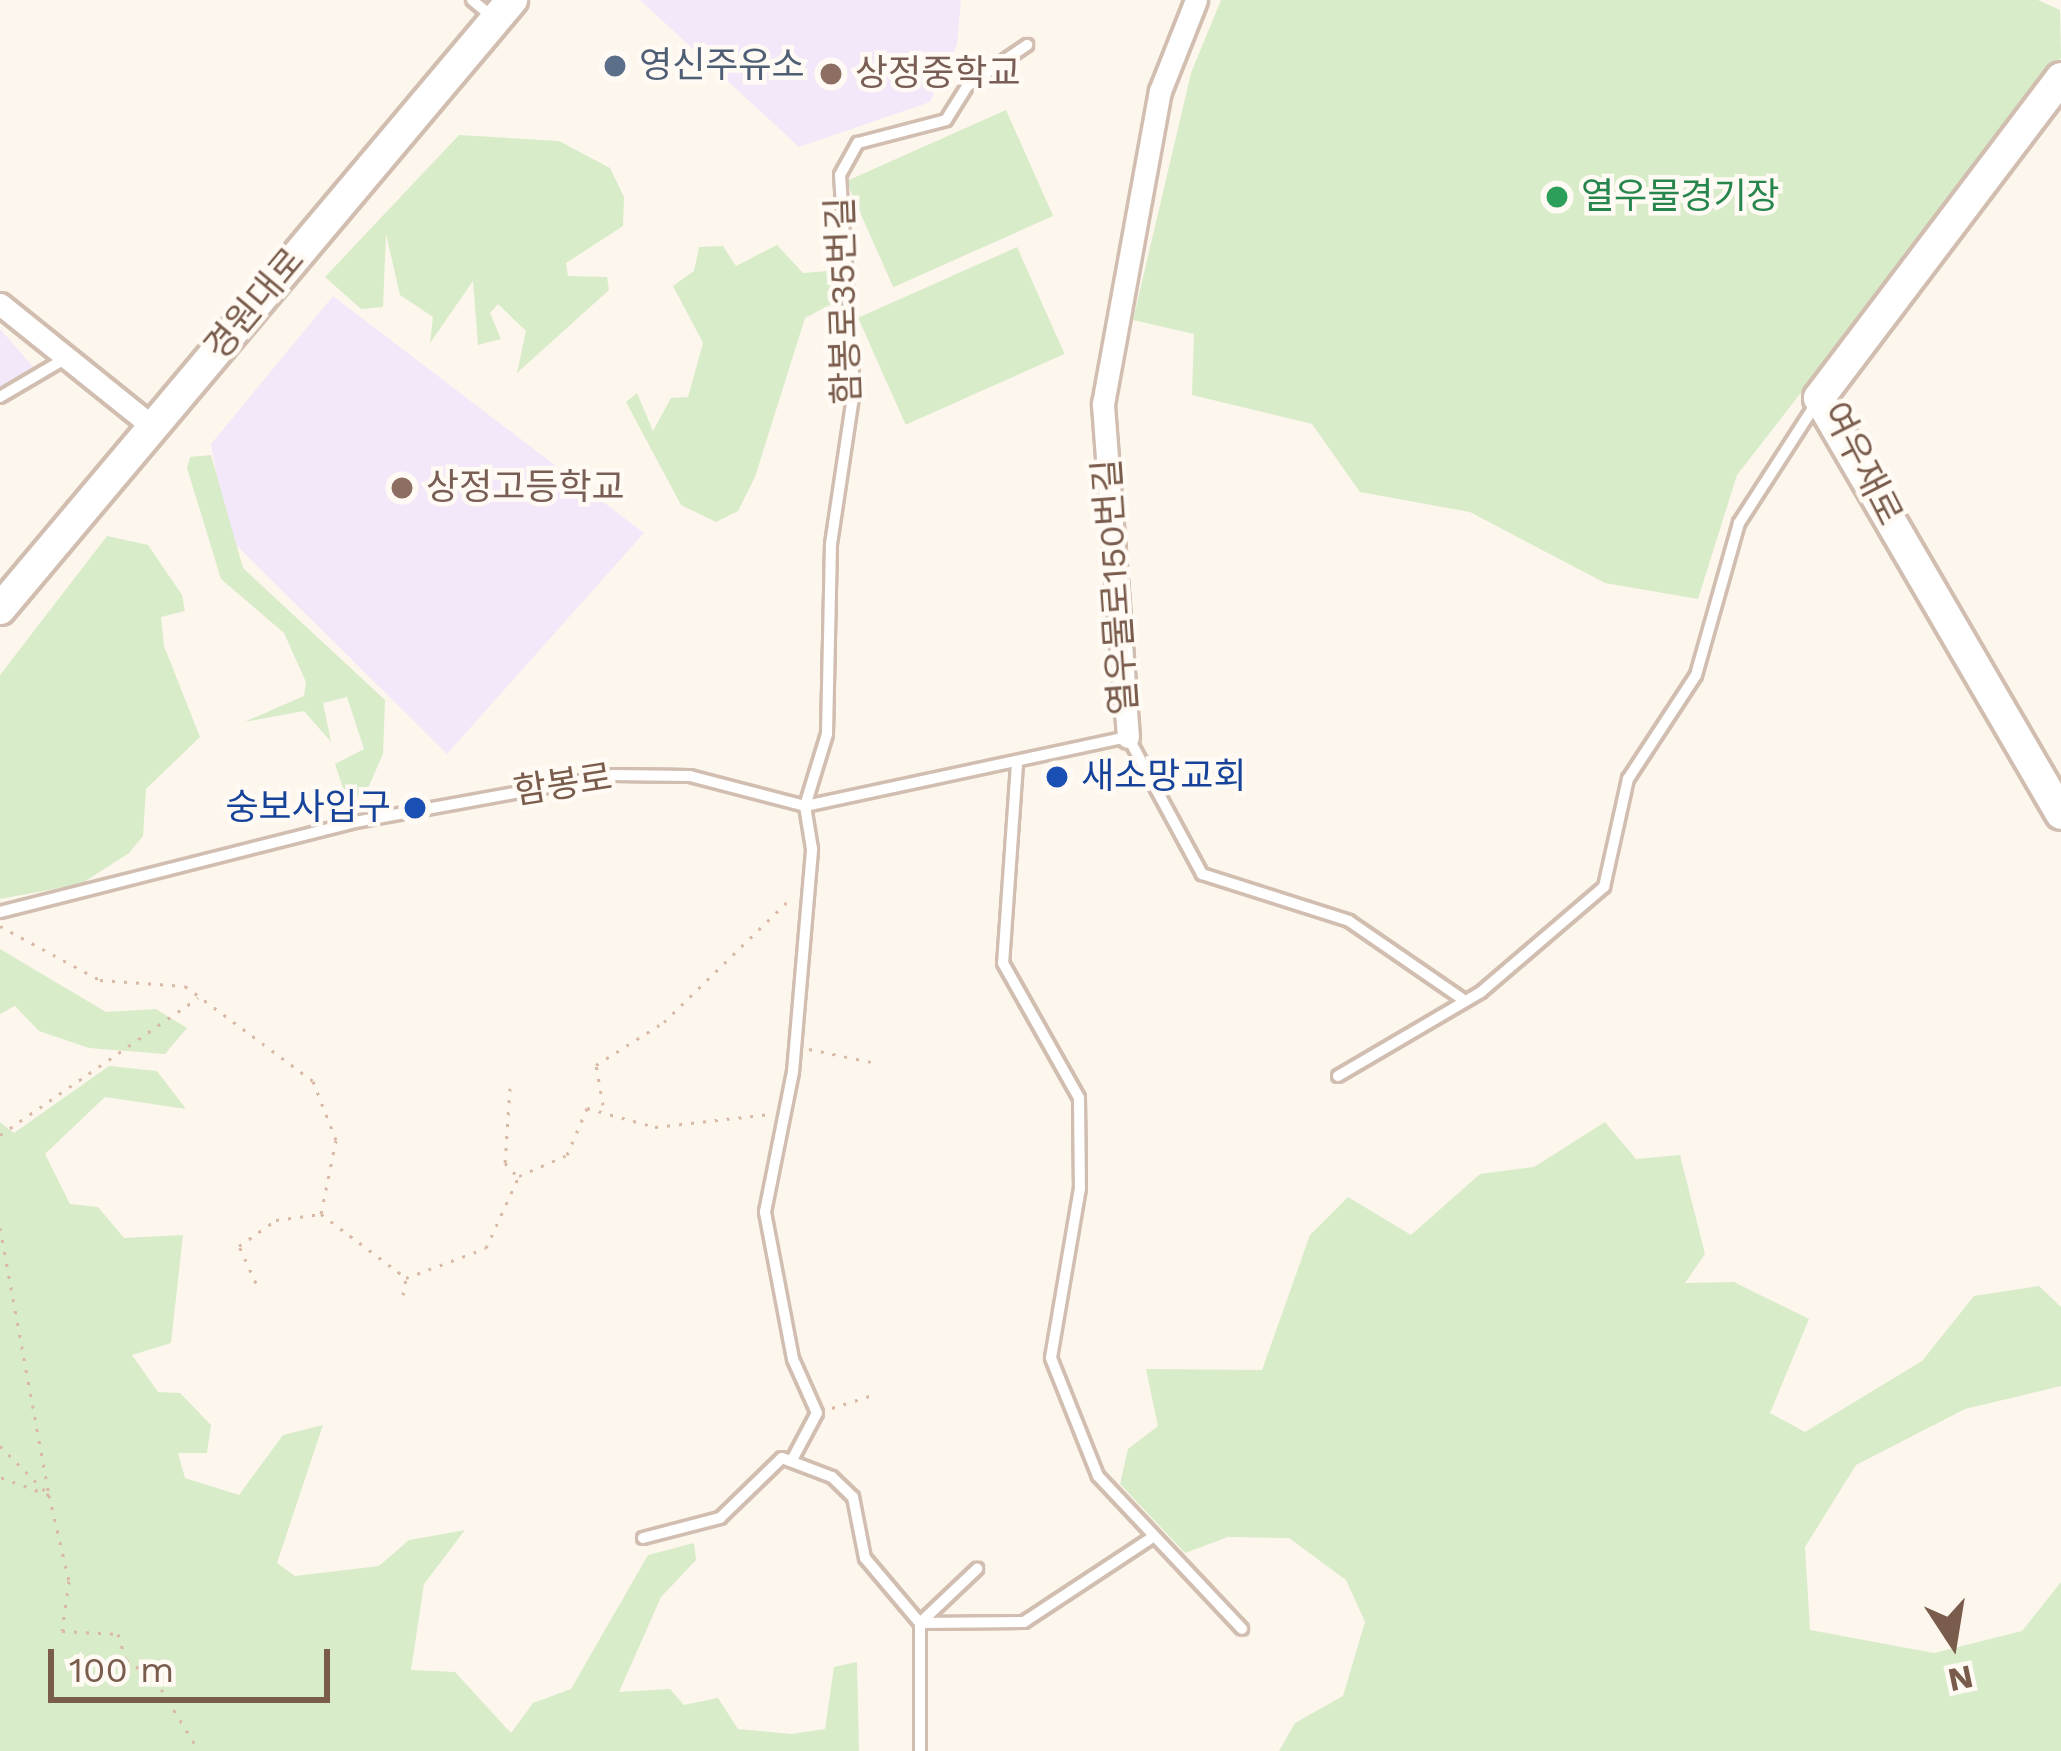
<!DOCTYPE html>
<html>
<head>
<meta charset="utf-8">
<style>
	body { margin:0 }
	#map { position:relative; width:2061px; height:1751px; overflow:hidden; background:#fdf6ec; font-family:"Work Sans","Noto Sans KR",sans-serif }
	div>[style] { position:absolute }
	.education>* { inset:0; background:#f3e8fa }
	.green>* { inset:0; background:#d8ecc9; transform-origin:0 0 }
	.path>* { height:3px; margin-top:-1.5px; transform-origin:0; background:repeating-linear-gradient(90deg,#d9b8a5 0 3px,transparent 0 12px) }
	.roads { filter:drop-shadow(3px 0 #d1beb0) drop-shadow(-3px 0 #d1beb0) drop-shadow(0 3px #d1beb0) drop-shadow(0 -3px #d1beb0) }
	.lane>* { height:10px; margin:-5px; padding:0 5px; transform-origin:5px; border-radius:5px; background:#fff }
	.street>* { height:21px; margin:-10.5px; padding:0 10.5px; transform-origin:10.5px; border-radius:10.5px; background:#fff }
	.secondary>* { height:30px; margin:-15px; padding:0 15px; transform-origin:15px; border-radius:15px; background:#fff }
	.dots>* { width:33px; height:33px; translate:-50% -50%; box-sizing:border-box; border:6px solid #fffaf3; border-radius:50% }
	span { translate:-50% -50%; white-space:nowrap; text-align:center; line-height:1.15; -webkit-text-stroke:9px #fffaf3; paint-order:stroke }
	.service-label { font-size:36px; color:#4e5e75 }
	.left { translate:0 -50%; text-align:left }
	.education-label { font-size:36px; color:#785e54 }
	.leisure-label { font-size:36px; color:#27864d }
	.street-label { font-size:36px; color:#7a5c4d }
	.transit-label { font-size:36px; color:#164399 }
	.right { translate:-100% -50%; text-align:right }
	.north { position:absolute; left:1893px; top:1583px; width:120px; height:120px; -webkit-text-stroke:9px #fffaf3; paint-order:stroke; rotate:168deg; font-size:33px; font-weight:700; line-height:48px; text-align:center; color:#7a5c4d }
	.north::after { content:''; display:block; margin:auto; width:42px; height:54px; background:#7a5c4d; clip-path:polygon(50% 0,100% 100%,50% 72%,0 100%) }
	.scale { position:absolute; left:48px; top:1649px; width:282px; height:54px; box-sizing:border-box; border:6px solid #7a5c4d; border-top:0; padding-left:15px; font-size:36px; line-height:42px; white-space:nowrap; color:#7a5c4d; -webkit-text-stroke:9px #fffaf3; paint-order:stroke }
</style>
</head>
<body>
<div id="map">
	<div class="education">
		<div style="clip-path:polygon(640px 0,961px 0,957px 45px,930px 102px,799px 147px)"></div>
		<div style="clip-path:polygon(333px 296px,644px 533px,447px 754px,228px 537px,211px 444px)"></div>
		<div style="clip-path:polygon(0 329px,35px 369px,0 389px)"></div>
	</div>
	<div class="green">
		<div style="clip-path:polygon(1221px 0,2038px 0,2060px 10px,2061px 58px,1737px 475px,1698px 599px,1605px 583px,1470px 512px,1360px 492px,1312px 424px,1192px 395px,1194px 334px,1133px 320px,1191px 73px)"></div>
		<div style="left:1006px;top:110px;width:116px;height:175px;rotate:66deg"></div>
		<div style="clip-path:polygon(459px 135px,559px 141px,610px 168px,624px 197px,623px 226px,566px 263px,568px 276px,607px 277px,609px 290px,517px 373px,526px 331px,498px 304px,490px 313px,501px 339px,478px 345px,473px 281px,430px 343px,433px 317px,400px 295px,386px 234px,383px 307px,361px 309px,325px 277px)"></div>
		<div style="clip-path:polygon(777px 245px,803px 273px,840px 270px,841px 299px,805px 318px,755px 477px,738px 511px,716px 522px,681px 505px,626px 402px,637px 393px,653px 431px,671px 398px,688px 397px,703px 343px,673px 286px,694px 271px,699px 247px,723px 246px,736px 266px)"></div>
		<div style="left:1017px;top:247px;width:117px;height:174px;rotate:66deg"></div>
		<div style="clip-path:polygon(211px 455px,243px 568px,385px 700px,383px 754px,364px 797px,346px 797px,335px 764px,364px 749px,347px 697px,323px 703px,331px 742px,304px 711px,244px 722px,304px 696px,306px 682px,284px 633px,221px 579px,187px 468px,190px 457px)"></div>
		<div style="clip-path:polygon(107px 536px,148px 545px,182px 595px,185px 611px,161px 617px,164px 646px,200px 737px,146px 789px,143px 836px,129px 853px,81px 884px,0 899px,0 675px)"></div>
		<div style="clip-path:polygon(0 949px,106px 1012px,156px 1009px,187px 1028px,165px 1054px,89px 1048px,39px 1031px,15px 1006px,0 1014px)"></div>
		<div style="clip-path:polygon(109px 1066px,157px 1071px,186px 1109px,105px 1097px,45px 1154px,70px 1204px,98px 1207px,124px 1238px,183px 1235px,171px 1343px,132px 1355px,158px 1392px,180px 1393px,211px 1425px,207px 1453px,178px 1453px,185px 1478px,239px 1495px,283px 1435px,323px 1425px,277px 1563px,295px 1576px,379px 1566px,409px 1540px,465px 1530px,424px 1584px,411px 1670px,455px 1672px,511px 1733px,533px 1703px,571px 1689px,648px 1555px,694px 1543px,696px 1560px,661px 1597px,619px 1692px,670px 1689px,684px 1705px,718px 1698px,738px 1729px,791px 1734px,825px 1729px,834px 1667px,857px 1662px,859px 1751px,0 1751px,0 1122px,14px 1133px)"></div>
		<div style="clip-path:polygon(1605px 1122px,1636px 1159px,1680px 1155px,1705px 1254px,1685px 1283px,1734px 1282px,1809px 1319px,1770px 1413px,1805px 1432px,1922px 1361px,1974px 1296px,2039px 1286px,2061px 1307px,2061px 1386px,1965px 1409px,1856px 1465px,1805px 1547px,1810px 1630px,1934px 1653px,2022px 1631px,2061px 1582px,2061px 1751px,1279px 1751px,1295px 1723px,1343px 1696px,1365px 1622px,1346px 1580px,1289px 1538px,1228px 1537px,1185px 1553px,1120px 1484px,1128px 1449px,1158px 1426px,1146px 1369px,1262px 1370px,1310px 1235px,1348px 1197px,1411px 1235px,1480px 1174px,1534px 1167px)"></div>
	</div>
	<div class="path">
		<div style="left:0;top:926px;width:114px;rotate:28.4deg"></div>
		<div style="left:100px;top:980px;width:85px;rotate:4deg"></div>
		<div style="left:185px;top:986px;width:159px;rotate:36.6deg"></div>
		<div style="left:313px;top:1081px;width:63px;rotate:68.7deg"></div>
		<div style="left:336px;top:1140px;width:76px;rotate:101.5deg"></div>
		<div style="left:809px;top:1049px;width:68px;rotate:11.8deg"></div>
		<div style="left:510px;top:1088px;width:75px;rotate:93.8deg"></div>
		<div style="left:505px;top:1163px;width:18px;rotate:47deg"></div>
		<div style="left:603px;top:1105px;width:41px;rotate:-99.9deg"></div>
		<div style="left:596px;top:1065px;width:80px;rotate:-32.3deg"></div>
		<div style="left:664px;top:1022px;width:180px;rotate:-44.3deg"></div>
		<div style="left:0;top:1135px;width:241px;rotate:-34.7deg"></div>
		<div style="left:0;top:1228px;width:271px;rotate:79.6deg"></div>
		<div style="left:49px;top:1495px;width:52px;rotate:-159.8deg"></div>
		<div style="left:256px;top:1283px;width:41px;rotate:-114.7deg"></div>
		<div style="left:239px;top:1246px;width:45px;rotate:-35.1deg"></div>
		<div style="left:276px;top:1220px;width:45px;rotate:-7.6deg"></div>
		<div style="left:321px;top:1214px;width:105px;rotate:36.9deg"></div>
		<div style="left:403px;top:1295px;width:17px;rotate:-80deg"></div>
		<div style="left:406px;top:1278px;width:85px;rotate:-20.6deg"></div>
		<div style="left:486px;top:1248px;width:79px;rotate:-65.4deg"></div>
		<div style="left:519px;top:1176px;width:52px;rotate:-23.6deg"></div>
		<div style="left:567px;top:1155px;width:51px;rotate:-66.9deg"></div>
		<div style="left:587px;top:1108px;width:71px;rotate:15.6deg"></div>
		<div style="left:655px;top:1127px;width:116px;rotate:-6.4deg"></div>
		<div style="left:832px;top:1408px;width:46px;rotate:-17.7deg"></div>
		<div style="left:0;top:1446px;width:69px;rotate:45deg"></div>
		<div style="left:49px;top:1495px;width:88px;rotate:76.9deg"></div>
		<div style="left:69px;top:1581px;width:50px;rotate:98deg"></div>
		<div style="left:62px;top:1631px;width:56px;rotate:3.1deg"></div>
		<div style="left:118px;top:1634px;width:27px;rotate:73deg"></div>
		<div style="left:126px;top:1660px;width:35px;rotate:33deg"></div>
		<div style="left:155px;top:1679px;width:84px;rotate:58.6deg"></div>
	</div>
	<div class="roads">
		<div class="lane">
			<div style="left:472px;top:0;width:26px;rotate:40deg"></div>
			<div style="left:0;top:397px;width:79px;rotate:-30.5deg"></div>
			<div style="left:1017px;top:764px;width:199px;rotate:94deg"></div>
			<div style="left:1003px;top:963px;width:155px;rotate:60.6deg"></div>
			<div style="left:1079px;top:1098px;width:90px;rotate:89.4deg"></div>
			<div style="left:1080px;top:1188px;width:172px;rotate:99.7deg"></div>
			<div style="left:1051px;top:1358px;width:127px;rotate:68.3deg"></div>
			<div style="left:1098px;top:1476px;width:210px;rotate:46.7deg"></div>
			<div style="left:0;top:912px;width:366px;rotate:-14.2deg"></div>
			<div style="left:355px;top:822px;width:262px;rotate:-10.3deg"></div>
			<div style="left:613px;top:775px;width:77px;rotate:0.7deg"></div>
			<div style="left:690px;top:776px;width:119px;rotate:14.6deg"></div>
			<div style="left:805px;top:806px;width:330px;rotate:-12.1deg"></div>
			<div style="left:1128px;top:737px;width:156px;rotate:61.6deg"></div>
			<div style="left:1202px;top:874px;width:154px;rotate:17.7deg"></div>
			<div style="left:1349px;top:921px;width:136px;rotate:34.5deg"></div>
			<div style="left:1338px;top:1076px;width:166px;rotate:-30.4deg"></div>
			<div style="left:1481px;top:992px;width:162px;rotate:-40.5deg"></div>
			<div style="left:1604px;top:887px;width:111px;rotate:-77.5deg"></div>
			<div style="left:1628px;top:779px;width:124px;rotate:-56.8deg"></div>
			<div style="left:1696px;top:675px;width:158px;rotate:-74.2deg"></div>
			<div style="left:1739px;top:523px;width:144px;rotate:-57.2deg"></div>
			<div style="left:792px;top:1460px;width:53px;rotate:-62deg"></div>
			<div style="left:817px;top:1413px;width:59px;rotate:-114deg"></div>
			<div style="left:793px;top:1359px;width:150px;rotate:-100.8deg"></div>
			<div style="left:765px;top:1212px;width:143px;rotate:-78.7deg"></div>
			<div style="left:793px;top:1072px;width:224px;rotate:-85.1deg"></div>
			<div style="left:812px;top:849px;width:44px;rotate:-99.2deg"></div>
			<div style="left:805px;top:806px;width:75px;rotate:-73deg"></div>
			<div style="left:827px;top:734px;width:190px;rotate:-88.8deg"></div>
			<div style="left:831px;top:544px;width:155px;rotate:-81.5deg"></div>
			<div style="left:854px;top:391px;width:216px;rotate:-93.7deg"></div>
			<div style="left:840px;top:175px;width:37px;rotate:-61deg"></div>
			<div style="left:858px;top:143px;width:91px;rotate:-14.6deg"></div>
			<div style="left:946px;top:120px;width:40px;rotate:-58deg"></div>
			<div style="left:967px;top:86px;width:73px;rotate:-34.3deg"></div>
			<div style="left:643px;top:1538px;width:80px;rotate:-14.6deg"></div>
			<div style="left:720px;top:1518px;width:86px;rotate:-44.1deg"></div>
			<div style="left:782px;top:1458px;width:53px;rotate:20.8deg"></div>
			<div style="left:832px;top:1477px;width:29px;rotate:44deg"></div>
			<div style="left:853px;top:1497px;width:62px;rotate:78.9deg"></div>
			<div style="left:865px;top:1558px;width:85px;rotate:49.8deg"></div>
			<div style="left:920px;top:1623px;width:128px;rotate:90deg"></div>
			<div style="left:920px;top:1623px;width:104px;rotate:-0.6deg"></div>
			<div style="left:1024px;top:1622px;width:151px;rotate:-33.4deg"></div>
			<div style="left:920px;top:1623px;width:79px;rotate:-43.5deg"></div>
		</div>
		<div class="street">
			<div style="left:0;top:304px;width:195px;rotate:38.8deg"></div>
			<div style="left:1128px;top:737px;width:334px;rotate:-94.3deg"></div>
			<div style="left:1103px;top:404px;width:318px;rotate:-79.7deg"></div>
			<div style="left:1160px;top:91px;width:98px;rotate:-68.4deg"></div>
		</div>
		<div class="secondary">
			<div style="left:2061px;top:78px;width:401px;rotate:127.1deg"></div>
			<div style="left:1819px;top:398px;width:481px;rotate:59.8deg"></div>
			<div style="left:0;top:609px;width:796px;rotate:-49.95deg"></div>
		</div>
	</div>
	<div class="dots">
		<div style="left:615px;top:66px;background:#5c6f8a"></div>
		<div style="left:831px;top:74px;background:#8d6e63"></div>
		<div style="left:1557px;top:197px;background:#2e9e5b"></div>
		<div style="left:402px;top:488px;background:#8d6e63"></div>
		<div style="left:1057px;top:777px;background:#1a4fb4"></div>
		<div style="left:415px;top:808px;background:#1a4fb4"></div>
	</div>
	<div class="service-label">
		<span class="left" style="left:639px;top:66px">영신주유소</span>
	</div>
	<div class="education-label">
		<span class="left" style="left:855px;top:74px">상정중학교</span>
		<span class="left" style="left:426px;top:488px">상정고등학교</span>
	</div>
	<div class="leisure-label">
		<span class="left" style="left:1581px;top:197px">열우물경기장</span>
	</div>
	<div class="street-label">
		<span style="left:844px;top:301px;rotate:-92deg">함봉로35번길</span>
		<span style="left:255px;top:304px;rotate:-50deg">경원대로</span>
		<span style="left:1862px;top:464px;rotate:63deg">여우재로</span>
		<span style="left:1116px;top:587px;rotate:-94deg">열우물로150번길</span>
		<span style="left:563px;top:785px;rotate:-9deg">함봉로</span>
	</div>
	<div class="transit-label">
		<span class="left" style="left:1081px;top:777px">새소망교회</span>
		<span class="right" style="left:391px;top:808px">숭보사입구</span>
	</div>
	<div class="north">N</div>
	<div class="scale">100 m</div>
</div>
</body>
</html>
